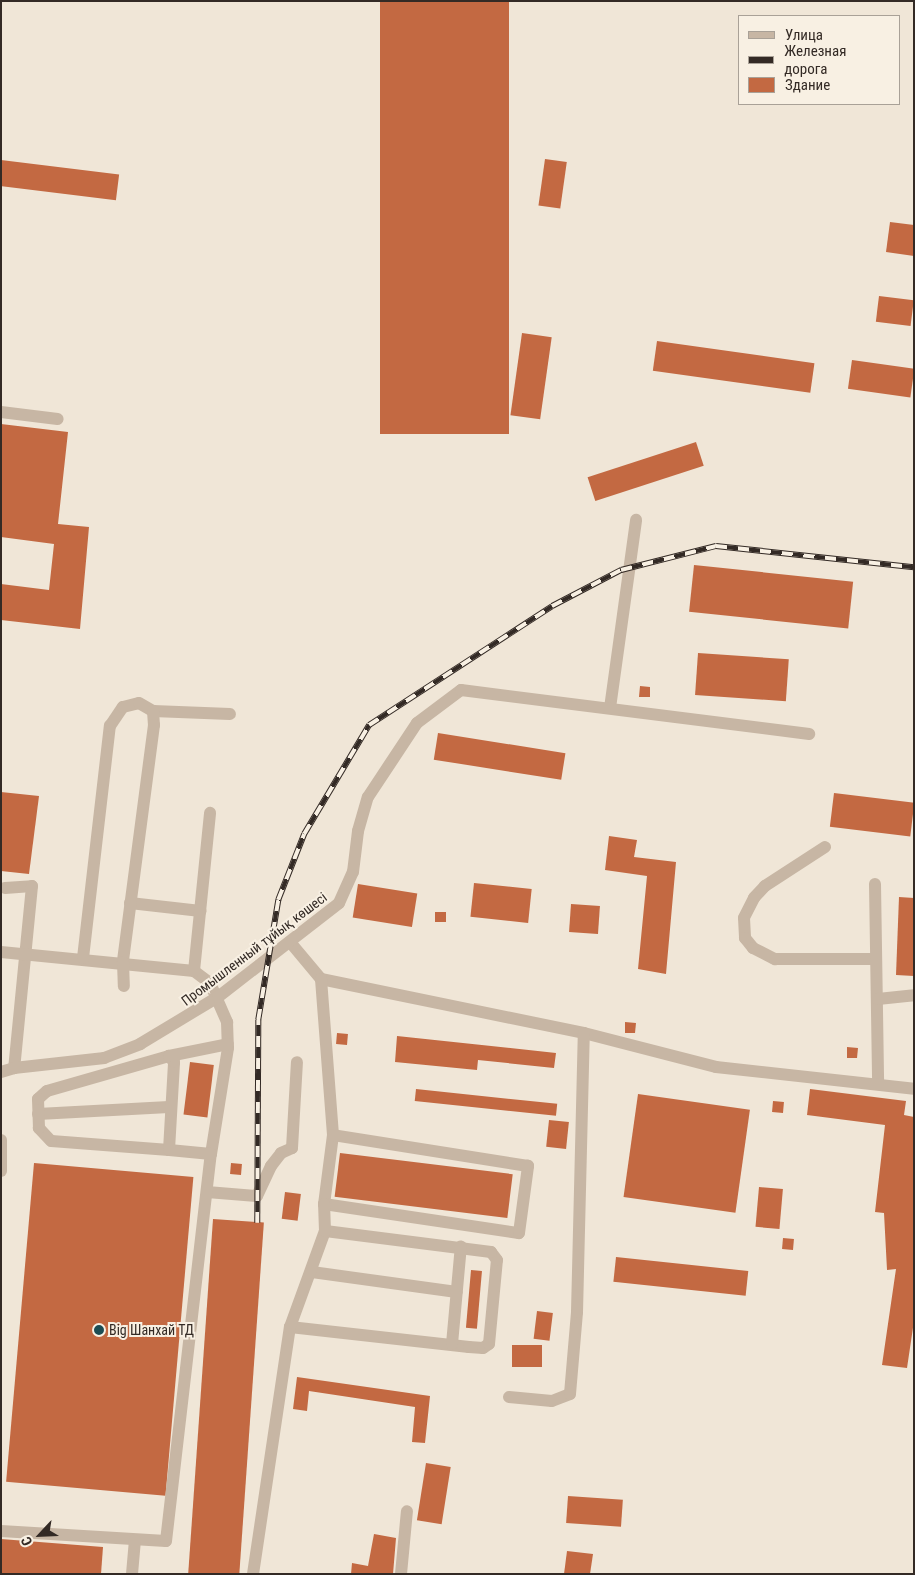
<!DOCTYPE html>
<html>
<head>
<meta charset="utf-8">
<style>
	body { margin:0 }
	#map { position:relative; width:915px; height:1575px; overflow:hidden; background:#f0e6d7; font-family:"Roboto Condensed",sans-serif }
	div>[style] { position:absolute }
	.building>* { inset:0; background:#c36942; transform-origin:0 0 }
	.minor>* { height:12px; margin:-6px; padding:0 6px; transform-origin:6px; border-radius:6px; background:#c7b6a4 }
	.rail>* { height:5.5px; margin-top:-2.75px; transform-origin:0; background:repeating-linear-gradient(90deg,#f8f0e3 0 11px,#332a25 0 22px); box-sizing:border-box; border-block:1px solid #332a25 }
	.dots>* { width:14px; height:14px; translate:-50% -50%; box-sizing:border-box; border:2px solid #f8f0e3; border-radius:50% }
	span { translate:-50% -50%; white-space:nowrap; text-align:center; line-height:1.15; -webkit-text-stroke:4px #f8f0e3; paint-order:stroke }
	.street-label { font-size:14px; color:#332a25 }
	.poi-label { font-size:14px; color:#332a25 }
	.left { translate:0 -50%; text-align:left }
	.frame { position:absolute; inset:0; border:2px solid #332a25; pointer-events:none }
	.legend { position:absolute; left:738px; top:15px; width:162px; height:90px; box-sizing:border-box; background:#f8f0e3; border:1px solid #a9a197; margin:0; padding:6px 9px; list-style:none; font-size:15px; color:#332a25 }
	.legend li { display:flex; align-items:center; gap:10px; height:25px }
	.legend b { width:25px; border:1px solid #a9a197 }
	.north { position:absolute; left:15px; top:1510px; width:50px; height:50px; -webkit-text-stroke:4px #f8f0e3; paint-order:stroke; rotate:245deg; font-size:14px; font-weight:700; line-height:20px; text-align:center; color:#332a25 }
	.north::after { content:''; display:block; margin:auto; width:18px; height:22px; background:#332a25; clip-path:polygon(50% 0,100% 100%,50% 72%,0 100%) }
</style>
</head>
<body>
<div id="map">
	<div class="building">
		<div style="left:380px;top:1px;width:129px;height:433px"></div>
		<div style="left:545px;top:159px;width:22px;height:47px;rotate:8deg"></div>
		<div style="left:1px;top:160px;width:119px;height:26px;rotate:7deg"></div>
		<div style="clip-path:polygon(890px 222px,914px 225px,914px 256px,886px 252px)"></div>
		<div style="left:879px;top:296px;width:35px;height:26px;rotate:7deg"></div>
		<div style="left:522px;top:333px;width:30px;height:83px;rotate:8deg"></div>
		<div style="left:657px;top:341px;width:159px;height:30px;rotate:8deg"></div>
		<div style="left:852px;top:360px;width:63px;height:29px;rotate:8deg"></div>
		<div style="clip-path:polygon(1px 424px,68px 432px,58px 524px,89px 527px,80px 629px,1px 620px,1px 584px,49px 590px,54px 544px,1px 537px)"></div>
		<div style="left:696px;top:442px;width:25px;height:114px;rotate:72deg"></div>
		<div style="left:694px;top:565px;width:160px;height:47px;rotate:6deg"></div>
		<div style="left:698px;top:653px;width:91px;height:42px;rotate:4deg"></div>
		<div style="clip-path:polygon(640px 686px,650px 687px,650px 697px,639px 697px)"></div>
		<div style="left:438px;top:733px;width:129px;height:27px;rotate:9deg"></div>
		<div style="clip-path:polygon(1px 792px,39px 796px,29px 874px,1px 871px)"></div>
		<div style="left:834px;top:793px;width:81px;height:34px;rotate:7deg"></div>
		<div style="clip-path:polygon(609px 836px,637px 840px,634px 857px,676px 862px,666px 974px,638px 969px,647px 876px,605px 870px)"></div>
		<div style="left:474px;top:883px;width:58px;height:34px;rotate:6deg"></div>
		<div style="left:358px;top:884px;width:60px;height:34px;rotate:9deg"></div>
		<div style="clip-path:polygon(899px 897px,914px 898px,914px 976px,896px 975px)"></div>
		<div style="left:571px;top:904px;width:29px;height:28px;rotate:4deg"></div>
		<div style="left:435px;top:912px;width:11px;height:10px"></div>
		<div style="clip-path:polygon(625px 1022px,636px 1023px,635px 1033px,625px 1033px)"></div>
		<div style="left:337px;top:1033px;width:11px;height:11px;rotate:5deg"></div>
		<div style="clip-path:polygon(397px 1036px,556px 1053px,554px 1068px,478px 1060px,477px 1070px,395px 1062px)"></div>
		<div style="clip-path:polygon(847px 1047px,858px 1048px,857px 1058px,847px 1058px)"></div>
		<div style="left:190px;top:1062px;width:24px;height:53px;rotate:7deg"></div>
		<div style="left:416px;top:1089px;width:142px;height:12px;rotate:6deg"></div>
		<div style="clip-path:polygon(810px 1089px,906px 1101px,904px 1115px,914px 1117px,914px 1321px,907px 1368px,882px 1365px,896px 1269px,887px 1270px,884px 1213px,875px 1212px,885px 1125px,807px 1115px)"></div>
		<div style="left:638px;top:1094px;width:113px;height:104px;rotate:8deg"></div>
		<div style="left:773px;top:1101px;width:11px;height:11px;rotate:5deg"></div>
		<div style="left:549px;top:1120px;width:20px;height:27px;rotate:6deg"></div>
		<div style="left:340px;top:1153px;width:174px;height:44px;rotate:7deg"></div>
		<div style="left:34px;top:1163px;width:160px;height:320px;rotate:5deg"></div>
		<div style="left:231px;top:1163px;width:11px;height:11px;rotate:5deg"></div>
		<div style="left:759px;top:1187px;width:24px;height:40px;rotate:5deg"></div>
		<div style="left:285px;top:1192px;width:16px;height:27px;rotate:7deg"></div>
		<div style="left:213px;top:1219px;width:51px;height:356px;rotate:4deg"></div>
		<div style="left:783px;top:1238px;width:11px;height:11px;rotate:5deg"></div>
		<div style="left:616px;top:1257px;width:133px;height:25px;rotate:6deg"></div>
		<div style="left:471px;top:1270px;width:11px;height:58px;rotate:5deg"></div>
		<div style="left:537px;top:1311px;width:16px;height:28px;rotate:7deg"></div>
		<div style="left:542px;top:1345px;width:22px;height:30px;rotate:90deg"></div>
		<div style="clip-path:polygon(297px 1377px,430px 1396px,425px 1443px,412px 1442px,415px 1407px,309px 1391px,307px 1411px,293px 1409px)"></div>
		<div style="left:426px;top:1463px;width:25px;height:58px;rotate:9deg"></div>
		<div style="left:568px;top:1496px;width:55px;height:27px;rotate:4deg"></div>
		<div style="clip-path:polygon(374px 1534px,396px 1538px,393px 1574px,351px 1574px,352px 1563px,368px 1566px)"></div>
		<div style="clip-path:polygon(1px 1539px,103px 1547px,101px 1574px,1px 1574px)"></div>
		<div style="clip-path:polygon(567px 1551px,593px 1554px,590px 1574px,564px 1574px)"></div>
	</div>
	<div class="minor">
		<div style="left:1px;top:412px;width:57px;rotate:7deg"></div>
		<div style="left:610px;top:708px;width:190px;rotate:-82.1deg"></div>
		<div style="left:153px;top:711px;width:77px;rotate:2.2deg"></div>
		<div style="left:825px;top:847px;width:72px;rotate:147deg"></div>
		<div style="left:765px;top:886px;width:16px;rotate:133deg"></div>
		<div style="left:754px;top:898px;width:22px;rotate:117deg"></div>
		<div style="left:744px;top:918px;width:20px;rotate:87deg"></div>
		<div style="left:745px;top:938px;width:13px;rotate:51deg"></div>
		<div style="left:753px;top:948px;width:25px;rotate:27deg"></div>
		<div style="left:775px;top:959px;width:101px"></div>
		<div style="left:875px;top:884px;width:200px;rotate:89.1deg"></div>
		<div style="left:5px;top:888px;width:27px;rotate:-4deg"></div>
		<div style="left:32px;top:886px;width:183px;rotate:95.6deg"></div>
		<div style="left:130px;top:903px;width:71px;rotate:6.4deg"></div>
		<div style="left:290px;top:942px;width:48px;rotate:50deg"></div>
		<div style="left:321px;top:979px;width:268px;rotate:11.6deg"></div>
		<div style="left:584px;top:1033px;width:136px;rotate:14.4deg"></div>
		<div style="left:716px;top:1067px;width:199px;rotate:6.3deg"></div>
		<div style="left:1px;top:952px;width:194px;rotate:5.6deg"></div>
		<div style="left:194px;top:971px;width:20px;rotate:37deg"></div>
		<div style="left:210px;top:983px;width:43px;rotate:66.4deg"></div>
		<div style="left:227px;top:1022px;width:26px;rotate:88deg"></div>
		<div style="left:228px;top:1048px;width:107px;rotate:99.1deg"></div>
		<div style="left:83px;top:958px;width:234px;rotate:-83.4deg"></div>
		<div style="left:110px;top:726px;width:23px;rotate:-56deg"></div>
		<div style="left:123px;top:707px;width:16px;rotate:-14deg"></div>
		<div style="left:139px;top:703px;width:16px;rotate:30deg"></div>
		<div style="left:153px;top:711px;width:14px;rotate:86deg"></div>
		<div style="left:154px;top:725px;width:239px;rotate:97.5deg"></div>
		<div style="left:123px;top:962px;width:24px;rotate:88deg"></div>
		<div style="left:194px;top:971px;width:159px;rotate:-84.2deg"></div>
		<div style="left:321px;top:979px;width:156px;rotate:85.6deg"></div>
		<div style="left:333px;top:1135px;width:70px;rotate:97.4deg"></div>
		<div style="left:324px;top:1204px;width:197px;rotate:8.5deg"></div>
		<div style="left:519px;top:1233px;width:68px;rotate:-82.3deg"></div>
		<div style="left:528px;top:1166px;width:197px;rotate:-171deg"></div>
		<div style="left:878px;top:999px;width:36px;rotate:-6deg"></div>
		<div style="left:1px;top:1072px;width:14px;rotate:-17deg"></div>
		<div style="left:14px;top:1068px;width:91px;rotate:-6.3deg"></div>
		<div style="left:104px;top:1058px;width:39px;rotate:-21deg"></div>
		<div style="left:140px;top:1044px;width:91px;rotate:-31.1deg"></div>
		<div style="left:218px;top:997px;width:153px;rotate:-37.8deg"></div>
		<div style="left:339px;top:903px;width:34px;rotate:-66deg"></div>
		<div style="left:353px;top:872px;width:41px;rotate:-83deg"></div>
		<div style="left:358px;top:831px;width:35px;rotate:-74deg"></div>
		<div style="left:368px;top:797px;width:89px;rotate:-56.5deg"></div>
		<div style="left:417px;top:723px;width:55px;rotate:-36.9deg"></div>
		<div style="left:461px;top:690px;width:351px;rotate:7.2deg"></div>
		<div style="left:38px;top:1114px;width:131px;rotate:-3.1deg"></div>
		<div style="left:1px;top:1140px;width:31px;rotate:90deg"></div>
		<div style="left:169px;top:1150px;width:118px;rotate:-175.6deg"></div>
		<div style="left:51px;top:1141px;width:18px;rotate:-133deg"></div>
		<div style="left:39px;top:1128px;width:29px;rotate:-92deg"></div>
		<div style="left:38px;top:1099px;width:12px;rotate:-42deg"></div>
		<div style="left:47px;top:1091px;width:127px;rotate:-16deg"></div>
		<div style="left:207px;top:1192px;width:50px;rotate:4.6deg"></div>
		<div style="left:257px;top:1196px;width:33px;rotate:-65deg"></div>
		<div style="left:271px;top:1166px;width:16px;rotate:-52deg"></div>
		<div style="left:281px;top:1153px;width:12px;rotate:-24deg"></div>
		<div style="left:292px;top:1148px;width:86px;rotate:-86.7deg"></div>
		<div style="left:312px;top:1272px;width:146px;rotate:7.9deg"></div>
		<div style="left:290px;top:1327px;width:180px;rotate:6.4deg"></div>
		<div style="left:469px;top:1347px;width:14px;rotate:4deg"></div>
		<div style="left:483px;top:1348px;width:7px;rotate:-34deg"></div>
		<div style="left:489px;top:1344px;width:84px;rotate:-84.6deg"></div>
		<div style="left:497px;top:1260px;width:10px;rotate:-127deg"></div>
		<div style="left:491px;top:1252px;width:167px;rotate:-172.8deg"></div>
		<div style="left:452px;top:1344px;width:98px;rotate:-84.8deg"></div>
		<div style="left:509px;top:1397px;width:43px;rotate:5.3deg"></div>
		<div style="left:552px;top:1401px;width:19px;rotate:-21deg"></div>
		<div style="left:570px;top:1394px;width:82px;rotate:-85.1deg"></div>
		<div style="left:577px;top:1312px;width:279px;rotate:-88.6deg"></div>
		<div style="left:1px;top:1531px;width:165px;rotate:3.5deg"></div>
		<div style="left:166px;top:1541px;width:390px;rotate:-83.4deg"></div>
		<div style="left:211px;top:1154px;width:42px;rotate:-174.6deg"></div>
		<div style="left:169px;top:1150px;width:88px;rotate:-86.7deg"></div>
		<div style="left:174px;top:1062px;width:8px;rotate:-130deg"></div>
		<div style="left:169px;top:1056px;width:60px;rotate:-11.5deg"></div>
		<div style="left:132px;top:1574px;width:34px;rotate:-85deg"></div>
		<div style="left:253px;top:1574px;width:250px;rotate:-81.5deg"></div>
		<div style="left:290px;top:1327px;width:102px;rotate:-70deg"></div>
		<div style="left:325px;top:1231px;width:27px;rotate:-92deg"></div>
		<div style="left:401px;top:1574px;width:63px;rotate:-84.6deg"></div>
	</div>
	<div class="rail">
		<div style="left:257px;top:1223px;width:203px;rotate:-89.7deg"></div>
		<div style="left:258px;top:1020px;width:122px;rotate:-80.5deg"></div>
		<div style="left:278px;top:900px;width:71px;rotate:-68.5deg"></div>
		<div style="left:304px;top:834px;width:127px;rotate:-59.2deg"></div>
		<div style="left:369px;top:725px;width:218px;rotate:-33deg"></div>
		<div style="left:552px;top:606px;width:78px;rotate:-27.6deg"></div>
		<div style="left:621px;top:570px;width:98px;rotate:-14.2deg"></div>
		<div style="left:716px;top:546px;width:199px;rotate:6.1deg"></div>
	</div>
	<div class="dots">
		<div style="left:99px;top:1330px;background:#1c4c53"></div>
	</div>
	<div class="street-label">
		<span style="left:254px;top:949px;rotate:-37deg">Промышленный тұйық көшесі</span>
	</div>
	<div class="poi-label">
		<span class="left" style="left:109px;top:1330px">Big Шанхай ТД</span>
	</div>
	<div class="frame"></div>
	<ul class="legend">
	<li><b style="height:6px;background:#c7b6a4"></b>Улица</li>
	<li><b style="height:6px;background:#332a25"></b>Железная дорога</li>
	<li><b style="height:14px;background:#c36942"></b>Здание</li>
	</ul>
	<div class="north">С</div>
</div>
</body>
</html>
